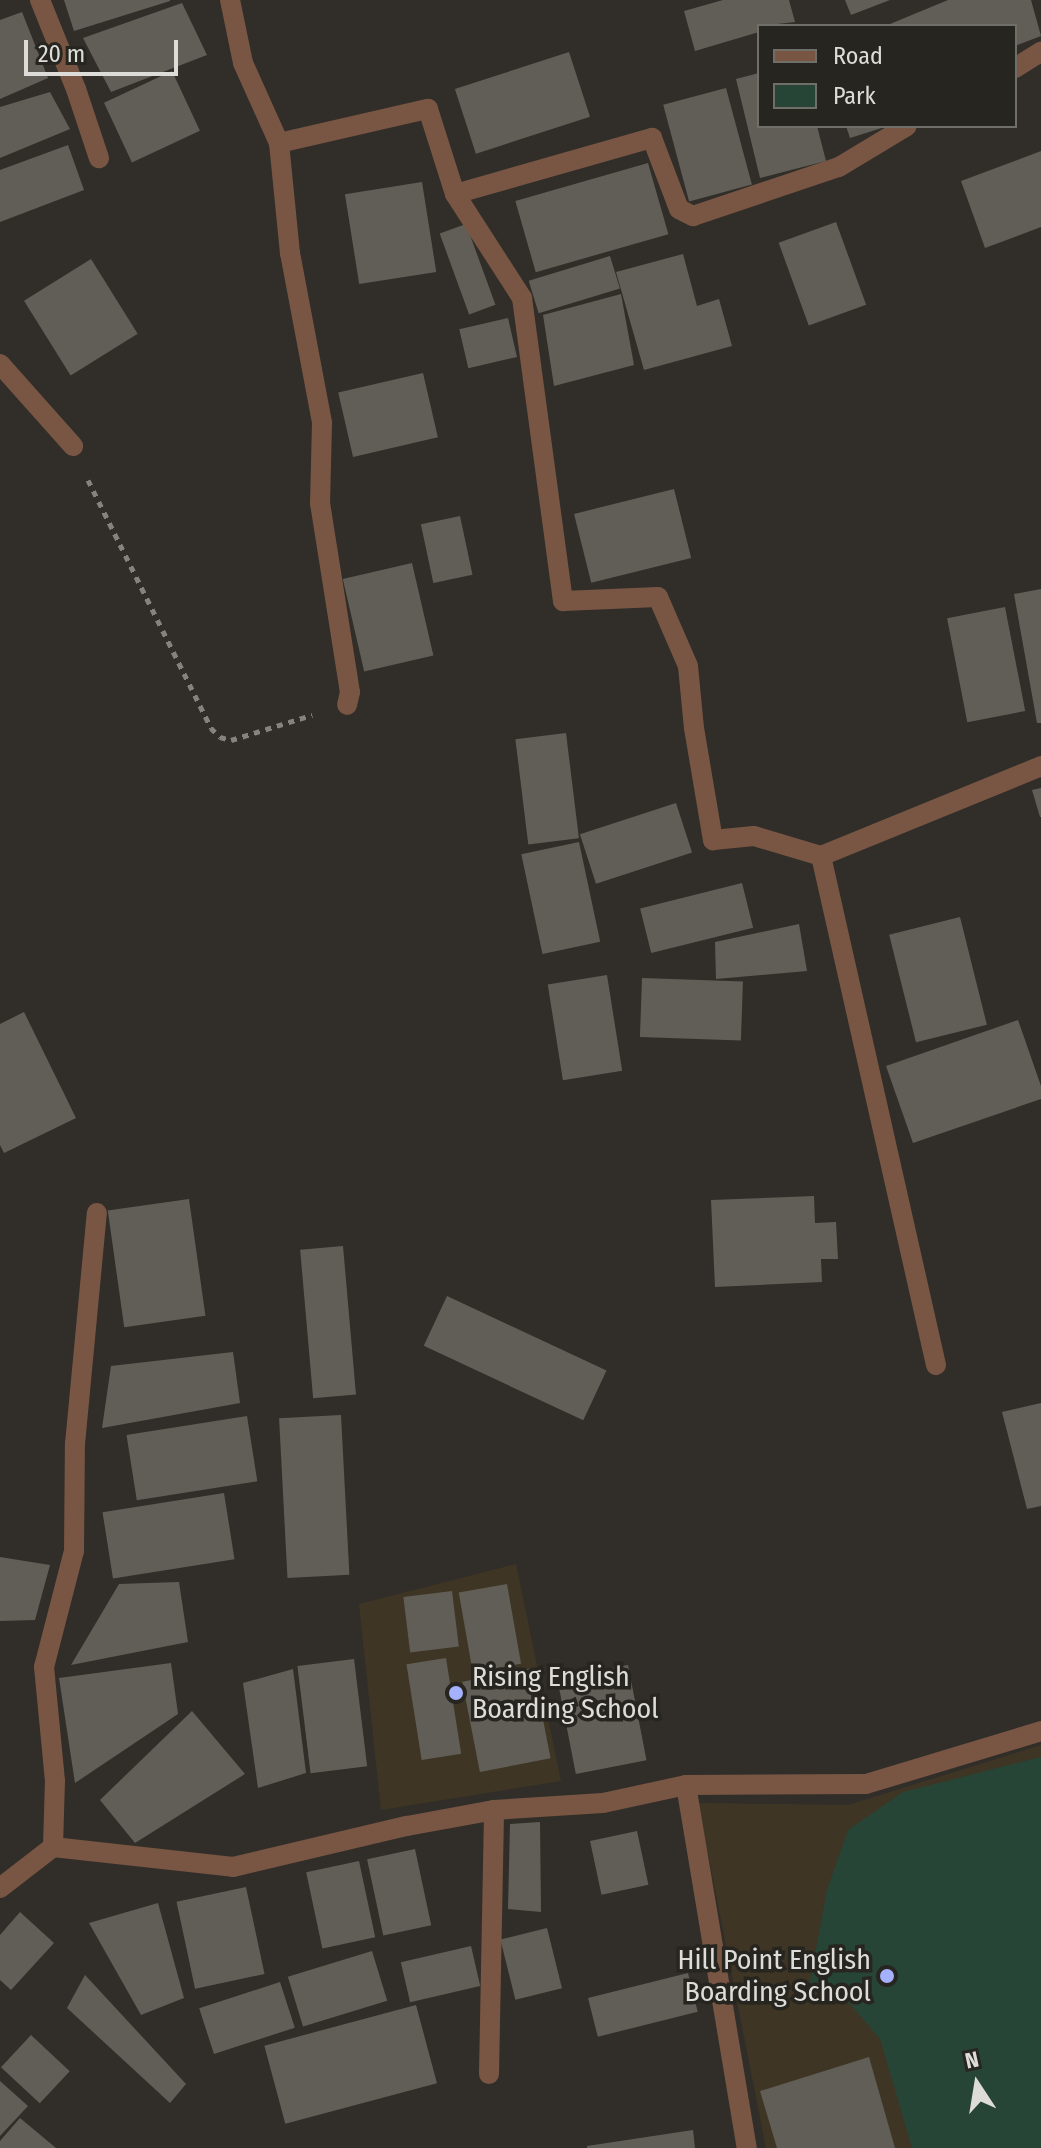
<!DOCTYPE html>
<html>
<head>
<meta charset="utf-8">
<style>
	body { margin:0 }
	#map { position:relative; width:1041px; height:2148px; overflow:hidden; background:#312e29; font-family:"Fira Sans Condensed",sans-serif }
	div>[style] { position:absolute }
	.education>* { inset:0; background:#3e3524 }
	.green>* { inset:0; background:#274537 }
	.building>* { inset:0; background:#615e58; transform-origin:0 0 }
	.path>* { height:5px; margin-top:-2.5px; transform-origin:0; background:repeating-linear-gradient(90deg,#85837e 0 6px,transparent 0 12px) }
	.street>* { height:20px; margin:-10px; padding:0 10px; transform-origin:10px; border-radius:10px; background:#795643 }
	.dots>* { width:22px; height:22px; translate:-50% -50%; box-sizing:border-box; border:4px solid #27251f; border-radius:50% }
	span { translate:-50% -50%; white-space:nowrap; text-align:center; line-height:1.15; -webkit-text-stroke:7px #27251f; paint-order:stroke }
	.poi-label { font-size:28px; color:#dddcd8 }
	.left { translate:0 -50%; text-align:left }
	.right { translate:-100% -50%; text-align:right }
	.legend { position:absolute; left:757px; top:24px; width:260px; height:104px; box-sizing:border-box; background:#27251f; border:2px solid #706e69; margin:0; padding:10px 14px; list-style:none; font-size:24px; color:#dddcd8 }
	.legend li { display:flex; align-items:center; gap:16px; height:40px }
	.legend b { width:40px; border:2px solid #706e69 }
	.north { position:absolute; left:937px; top:2044px; width:80px; height:80px; -webkit-text-stroke:6px #27251f; paint-order:stroke; rotate:348deg; font-size:22px; font-weight:700; line-height:32px; text-align:center; color:#dddcd8 }
	.north::after { content:''; display:block; margin:auto; width:28px; height:36px; background:#dddcd8; clip-path:polygon(50% 0,100% 100%,50% 72%,0 100%) }
	.scale { position:absolute; left:24px; top:40px; width:154px; height:36px; box-sizing:border-box; border:4px solid #dddcd8; border-top:0; padding-left:10px; font-size:24px; line-height:28px; white-space:nowrap; color:#dddcd8; -webkit-text-stroke:6px #27251f; paint-order:stroke }
</style>
</head>
<body>
<div id="map">
	<div class="education">
		<div style="clip-path:polygon(516px 1564px,561px 1781px,381px 1810px,359px 1604px)"></div>
		<div style="clip-path:polygon(1041px 1745px,1041px 2148px,766px 2148px,698px 1803px,848px 1805px)"></div>
	</div>
	<div class="green">
		<div style="clip-path:polygon(1041px 1757px,1041px 2148px,912px 2148px,880px 2039px,850px 2004px,809px 1987px,827px 1890px,848px 1830px,903px 1792px)"></div>
	</div>
	<div class="building">
		<div style="clip-path:polygon(64px 0,170px 0,170px 1px,74px 31px)"></div>
		<div style="clip-path:polygon(723px 0,789px 0,795px 22px,759px 26px,759px 32px,695px 51px,684px 11px)"></div>
		<div style="clip-path:polygon(845px 0,890px 0,851px 15px)"></div>
		<div style="clip-path:polygon(948px 0,1031px 0,1041px 36px,1015px 46px,1015px 26px,890px 24px)"></div>
		<div style="clip-path:polygon(182px 3px,207px 55px,111px 92px,83px 38px)"></div>
		<div style="clip-path:polygon(22px 12px,48px 78px,0 99px,0 20px)"></div>
		<div style="left:569px;top:52px;width:68px;height:120px;rotate:72deg"></div>
		<div style="left:172px;top:71px;width:66px;height:75px;rotate:65deg"></div>
		<div style="clip-path:polygon(759px 73px,759px 126px,817px 126px,826px 161px,760px 178px,736px 79px)"></div>
		<div style="left:726px;top:88px;width:100px;height:65px;rotate:75deg"></div>
		<div style="clip-path:polygon(50px 92px,70px 129px,0 158px,0 107px)"></div>
		<div style="clip-path:polygon(846px 126px,885px 126px,885px 127px,850px 138px)"></div>
		<div style="clip-path:polygon(68px 145px,84px 190px,0 222px,0 170px)"></div>
		<div style="clip-path:polygon(1041px 151px,1041px 227px,985px 248px,961px 181px)"></div>
		<div style="left:648px;top:163px;width:74px;height:138px;rotate:74deg"></div>
		<div style="left:422px;top:182px;width:91px;height:78px;rotate:81deg"></div>
		<div style="left:836px;top:222px;width:88px;height:61px;rotate:70deg"></div>
		<div style="left:466px;top:224px;width:86px;height:28px;rotate:70deg"></div>
		<div style="clip-path:polygon(683px 254px,697px 306px,719px 299px,732px 346px,644px 370px,616px 272px)"></div>
		<div style="left:610px;top:256px;width:34px;height:85px;rotate:73deg"></div>
		<div style="left:91px;top:259px;width:88px;height:79px;rotate:58deg"></div>
		<div style="clip-path:polygon(621px 294px,634px 365px,554px 386px,543px 315px)"></div>
		<div style="left:508px;top:318px;width:40px;height:50px;rotate:77deg"></div>
		<div style="left:423px;top:373px;width:66px;height:87px;rotate:77deg"></div>
		<div style="left:674px;top:489px;width:71px;height:103px;rotate:76deg"></div>
		<div style="left:460px;top:516px;width:60px;height:40px;rotate:78deg"></div>
		<div style="left:412px;top:563px;width:95px;height:71px;rotate:77deg"></div>
		<div style="clip-path:polygon(1041px 589px,1041px 723px,1037px 723px,1014px 594px)"></div>
		<div style="left:1005px;top:607px;width:106px;height:59px;rotate:79deg"></div>
		<div style="left:566px;top:733px;width:106px;height:51px;rotate:83deg"></div>
		<div style="clip-path:polygon(1041px 788px,1041px 817px,1040px 817px,1032px 790px)"></div>
		<div style="left:676px;top:803px;width:52px;height:101px;rotate:72deg"></div>
		<div style="left:579px;top:842px;width:102px;height:59px;rotate:78deg"></div>
		<div style="left:742px;top:883px;width:46px;height:105px;rotate:76deg"></div>
		<div style="left:960px;top:917px;width:111px;height:73px;rotate:76deg"></div>
		<div style="clip-path:polygon(799px 924px,807px 971px,716px 979px,715px 942px)"></div>
		<div style="left:607px;top:975px;width:97px;height:60px;rotate:81deg"></div>
		<div style="left:642px;top:978px;width:101px;height:59px;rotate:2deg"></div>
		<div style="clip-path:polygon(24px 1012px,76px 1118px,4px 1153px,0 1145px,0 1024px)"></div>
		<div style="clip-path:polygon(1018px 1020px,1041px 1086px,1041px 1099px,913px 1143px,886px 1066px)"></div>
		<div style="clip-path:polygon(814px 1196px,815px 1223px,836px 1222px,838px 1259px,821px 1259px,822px 1282px,715px 1287px,711px 1200px)"></div>
		<div style="left:189px;top:1199px;width:118px;height:82px;rotate:82deg"></div>
		<div style="left:343px;top:1246px;width:149px;height:43px;rotate:85deg"></div>
		<div style="left:447px;top:1296px;width:176px;height:55px;rotate:25deg"></div>
		<div style="clip-path:polygon(233px 1352px,240px 1403px,102px 1428px,111px 1366px)"></div>
		<div style="clip-path:polygon(1041px 1403px,1041px 1506px,1027px 1509px,1002px 1412px)"></div>
		<div style="left:341px;top:1415px;width:160px;height:62px;rotate:87deg"></div>
		<div style="left:247px;top:1416px;width:66px;height:122px;rotate:81deg"></div>
		<div style="left:224px;top:1493px;width:67px;height:123px;rotate:81deg"></div>
		<div style="clip-path:polygon(0 1557px,50px 1565px,35px 1620px,0 1621px)"></div>
		<div style="clip-path:polygon(179px 1582px,188px 1642px,71px 1665px,119px 1584px)"></div>
		<div style="left:507px;top:1584px;width:81px;height:49px;rotate:80deg"></div>
		<div style="left:452px;top:1591px;width:56px;height:49px;rotate:83deg"></div>
		<div style="left:446px;top:1658px;width:97px;height:40px;rotate:81deg"></div>
		<div style="left:354px;top:1659px;width:108px;height:57px;rotate:83deg"></div>
		<div style="clip-path:polygon(171px 1663px,178px 1714px,75px 1783px,59px 1678px)"></div>
		<div style="left:628px;top:1665px;width:97px;height:72px;rotate:79deg"></div>
		<div style="left:533px;top:1668px;width:92px;height:72px;rotate:79deg"></div>
		<div style="clip-path:polygon(293px 1669px,306px 1773px,258px 1788px,243px 1683px)"></div>
		<div style="clip-path:polygon(192px 1711px,245px 1774px,135px 1843px,100px 1800px)"></div>
		<div style="clip-path:polygon(540px 1822px,541px 1912px,508px 1909px,510px 1824px)"></div>
		<div style="left:637px;top:1831px;width:55px;height:48px;rotate:78deg"></div>
		<div style="left:415px;top:1849px;width:78px;height:49px;rotate:78deg"></div>
		<div style="left:359px;top:1861px;width:78px;height:54px;rotate:78deg"></div>
		<div style="left:246px;top:1887px;width:89px;height:71px;rotate:78deg"></div>
		<div style="clip-path:polygon(158px 1903px,184px 1998px,141px 2015px,89px 1923px)"></div>
		<div style="clip-path:polygon(20px 1912px,54px 1943px,11px 1990px,0 1980px,0 1935px)"></div>
		<div style="left:547px;top:1928px;width:62px;height:48px;rotate:76deg"></div>
		<div style="left:471px;top:1946px;width:41px;height:72px;rotate:77deg"></div>
		<div style="left:372px;top:1951px;width:52px;height:88px;rotate:73deg"></div>
		<div style="left:688px;top:1973px;width:40px;height:103px;rotate:76deg"></div>
		<div style="clip-path:polygon(85px 1975px,186px 2084px,170px 2103px,67px 2008px)"></div>
		<div style="left:280px;top:1982px;width:48px;height:85px;rotate:72deg"></div>
		<div style="left:416px;top:2005px;width:81px;height:157px;rotate:75deg"></div>
		<div style="left:31px;top:2035px;width:53px;height:44px;rotate:43deg"></div>
		<div style="clip-path:polygon(869px 2057px,895px 2148px,777px 2148px,760px 2091px)"></div>
		<div style="clip-path:polygon(0 2081px,28px 2106px,0 2136px)"></div>
		<div style="clip-path:polygon(20px 2118px,56px 2148px,0 2148px,0 2141px)"></div>
		<div style="clip-path:polygon(693px 2130px,695px 2148px,587px 2148px,587px 2146px)"></div>
	</div>
	<div class="path">
		<div style="left:88px;top:480px;width:277px;rotate:63.6deg"></div>
		<div style="left:211px;top:728px;width:13px;rotate:45deg"></div>
		<div style="left:220px;top:737px;width:11px;rotate:15deg"></div>
		<div style="left:231px;top:740px;width:85px;rotate:-17.2deg"></div>
	</div>
	<div class="street">
		<div style="left:40px;top:0;width:96px;rotate:68deg"></div>
		<div style="left:76px;top:89px;width:73px;rotate:71.6deg"></div>
		<div style="left:230px;top:0;width:64px;rotate:78.3deg"></div>
		<div style="left:243px;top:63px;width:88px;rotate:65.8deg"></div>
		<div style="left:279px;top:143px;width:111px;rotate:84.3deg"></div>
		<div style="left:290px;top:253px;width:173px;rotate:79.3deg"></div>
		<div style="left:322px;top:423px;width:80px;rotate:91.4deg"></div>
		<div style="left:320px;top:503px;width:191px;rotate:81deg"></div>
		<div style="left:350px;top:692px;width:13px;rotate:103deg"></div>
		<div style="left:1015px;top:68px;width:31px;rotate:-32deg"></div>
		<div style="left:279px;top:143px;width:153px;rotate:-12.9deg"></div>
		<div style="left:428px;top:109px;width:89px;rotate:72.4deg"></div>
		<div style="left:455px;top:194px;width:205px;rotate:-15.9deg"></div>
		<div style="left:652px;top:138px;width:76px;rotate:69.2deg"></div>
		<div style="left:679px;top:209px;width:16px;rotate:27deg"></div>
		<div style="left:693px;top:216px;width:154px;rotate:-18.6deg"></div>
		<div style="left:839px;top:167px;width:79px;rotate:-31.1deg"></div>
		<div style="left:455px;top:194px;width:124px;rotate:57.2deg"></div>
		<div style="left:522px;top:298px;width:306px;rotate:82.3deg"></div>
		<div style="left:563px;top:601px;width:95px;rotate:-2.4deg"></div>
		<div style="left:658px;top:597px;width:75px;rotate:66.5deg"></div>
		<div style="left:688px;top:666px;width:62px;rotate:84.5deg"></div>
		<div style="left:694px;top:728px;width:114px;rotate:80.4deg"></div>
		<div style="left:713px;top:840px;width:41px;rotate:-5.6deg"></div>
		<div style="left:754px;top:836px;width:70px;rotate:16.6deg"></div>
		<div style="left:0;top:364px;width:110px;rotate:48.3deg"></div>
		<div style="left:936px;top:1365px;width:522px;rotate:-102.73deg"></div>
		<div style="left:821px;top:856px;width:238px;rotate:-22.2deg"></div>
		<div style="left:686px;top:1785px;width:368px;rotate:80.5deg"></div>
		<div style="left:53px;top:1847px;width:181px;rotate:6.3deg"></div>
		<div style="left:233px;top:1867px;width:179px;rotate:-13.3deg"></div>
		<div style="left:407px;top:1826px;width:88px;rotate:-10.4deg"></div>
		<div style="left:494px;top:1810px;width:109px;rotate:-3.7deg"></div>
		<div style="left:603px;top:1803px;width:85px;rotate:-12.2deg"></div>
		<div style="left:686px;top:1785px;width:180px;rotate:-0.3deg"></div>
		<div style="left:866px;top:1784px;width:183px;rotate:-16.8deg"></div>
		<div style="left:0;top:1888px;width:67px;rotate:-37.7deg"></div>
		<div style="left:53px;top:1847px;width:66px;rotate:-88.3deg"></div>
		<div style="left:55px;top:1781px;width:115px;rotate:-95.5deg"></div>
		<div style="left:44px;top:1667px;width:120px;rotate:-75.5deg"></div>
		<div style="left:74px;top:1551px;width:107px;rotate:-89.5deg"></div>
		<div style="left:75px;top:1444px;width:232px;rotate:-84.6deg"></div>
		<div style="left:489px;top:2074px;width:264px;rotate:-88.9deg"></div>
	</div>
	<div class="dots">
		<div style="left:456px;top:1693px;background:#a5b1fc"></div>
		<div style="left:887px;top:1976px;background:#a5b1fc"></div>
	</div>
	<div class="poi-label">
		<span class="left" style="left:472px;top:1693px">Rising English<br>Boarding School</span>
		<span class="right" style="left:871px;top:1976px">Hill Point English<br>Boarding School</span>
	</div>
	<ul class="legend">
	<li><b style="height:10px;background:#795643"></b>Road</li>
	<li><b style="height:22px;background:#274537"></b>Park</li>
	</ul>
	<div class="north">N</div>
	<div class="scale">20 m</div>
</div>
</body>
</html>
